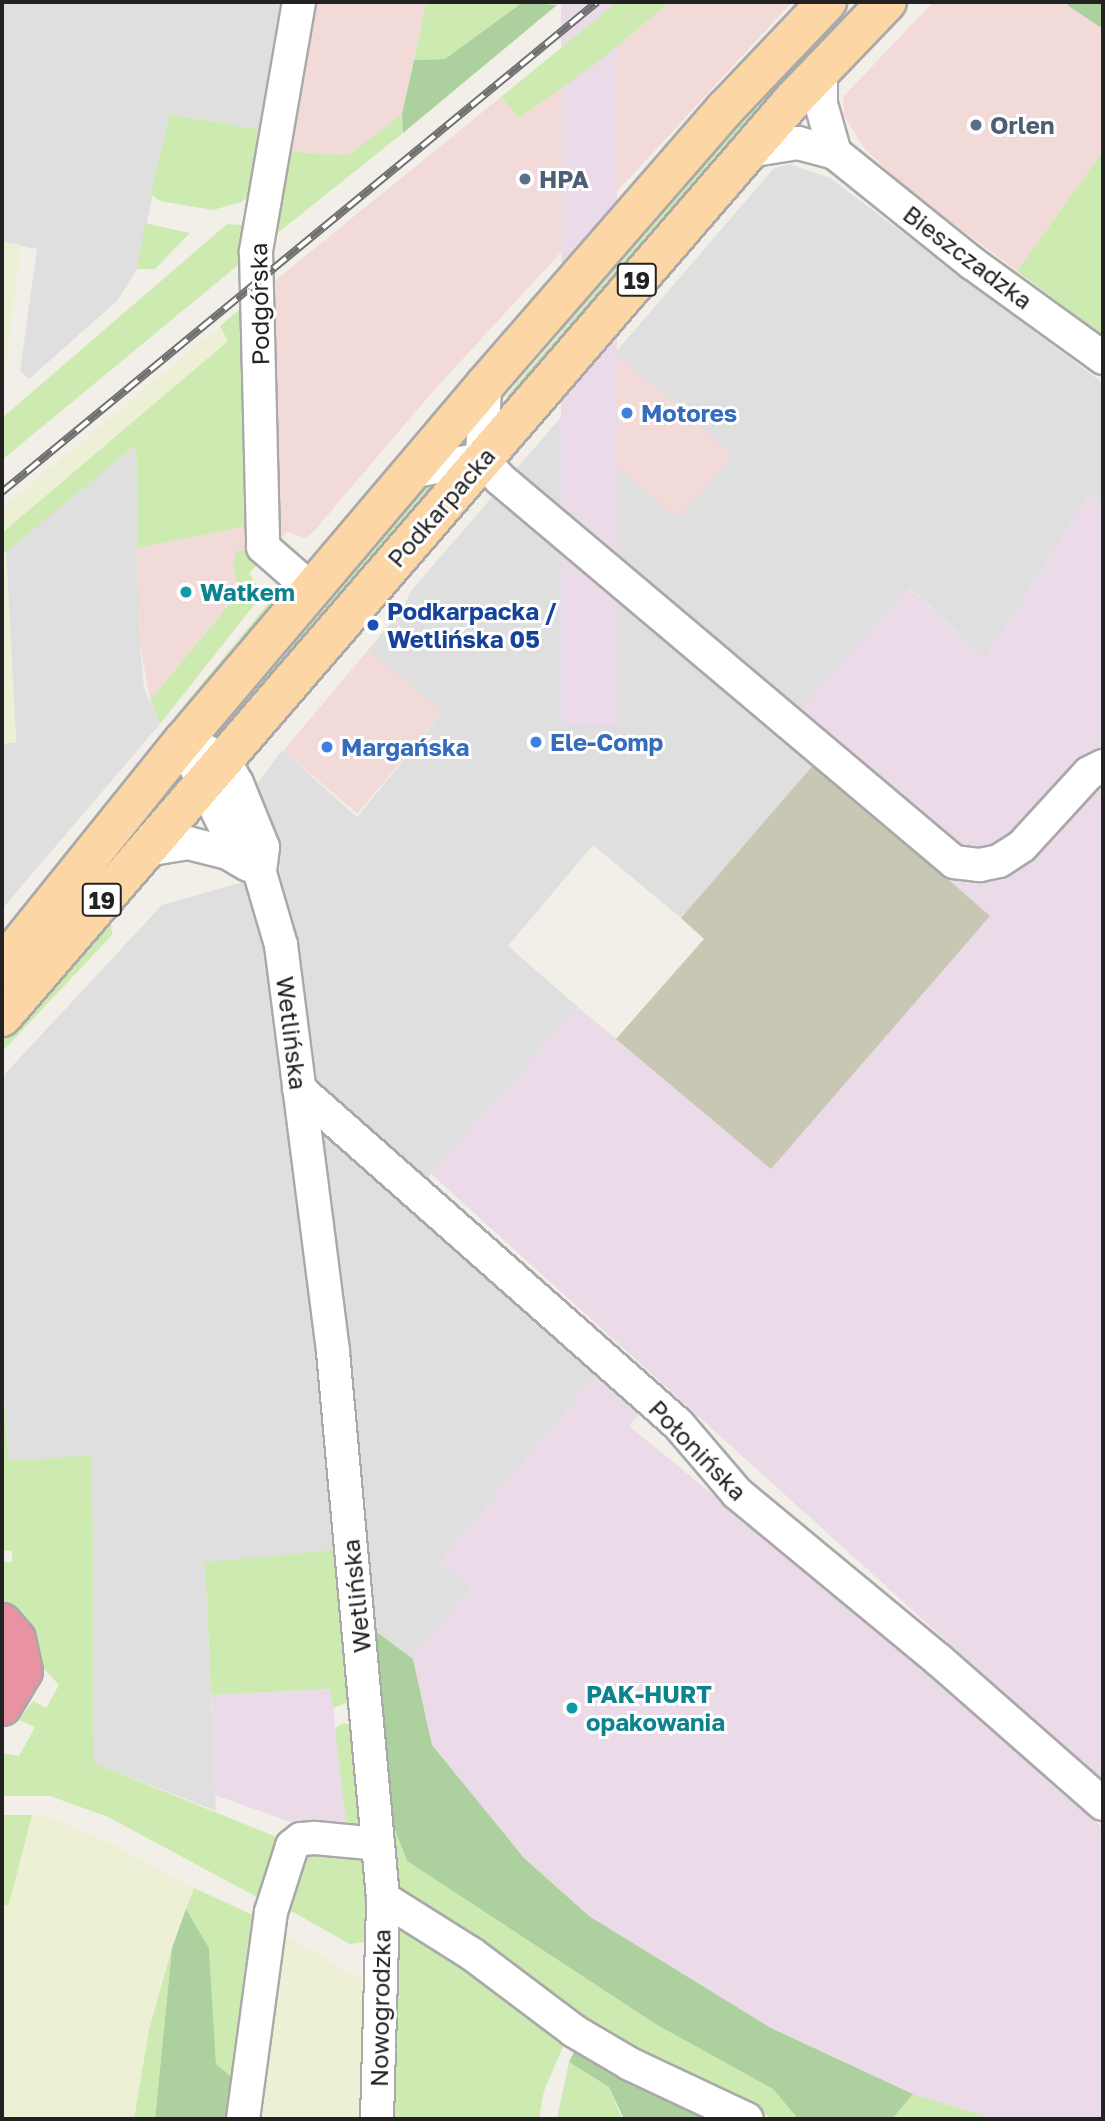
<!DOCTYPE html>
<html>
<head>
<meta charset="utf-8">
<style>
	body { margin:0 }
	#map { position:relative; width:1105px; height:2121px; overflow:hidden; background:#f2efe9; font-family:"Golos Text",sans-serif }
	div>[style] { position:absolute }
	.residential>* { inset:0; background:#e0dfdf }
	.commercial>* { inset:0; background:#f2dad9; transform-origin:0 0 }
	.industrial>* { inset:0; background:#ebdbe8; transform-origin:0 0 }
	.construction>* { inset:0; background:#c7c7b4 }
	.farmland>* { inset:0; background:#eef0d5 }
	.grass>* { inset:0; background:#cdebb0 }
	.forest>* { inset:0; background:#add19e }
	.roads { filter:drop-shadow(2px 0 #a9a9a9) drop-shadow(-2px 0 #a9a9a9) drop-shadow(0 2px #a9a9a9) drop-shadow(0 -2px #a9a9a9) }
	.minor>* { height:32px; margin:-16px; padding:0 16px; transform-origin:16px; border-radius:16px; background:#fff }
	.major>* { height:38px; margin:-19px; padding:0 19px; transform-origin:19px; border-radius:19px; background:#fcd6a4 }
	.highway>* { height:38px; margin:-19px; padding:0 19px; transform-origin:19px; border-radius:19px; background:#e892a2 }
	.rail>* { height:8px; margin-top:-4px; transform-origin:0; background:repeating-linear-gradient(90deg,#fff 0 16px,#707070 0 32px); box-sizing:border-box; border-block:2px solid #707070 }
	.dots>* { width:19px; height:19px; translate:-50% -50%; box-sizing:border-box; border:4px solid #fff; border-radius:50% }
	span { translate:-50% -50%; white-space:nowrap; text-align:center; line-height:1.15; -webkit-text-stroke:6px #fff; paint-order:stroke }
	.shield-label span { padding:2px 5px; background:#fff; border:2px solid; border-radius:5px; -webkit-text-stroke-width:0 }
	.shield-label { font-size:23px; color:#222; font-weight:700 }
	.service-label { font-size:24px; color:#4e5e75; font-weight:700 }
	.left { translate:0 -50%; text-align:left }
	.street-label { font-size:24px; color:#222 }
	.shop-label { font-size:24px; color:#366cbe; font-weight:700 }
	.culture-label { font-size:24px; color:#0d838f; font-weight:700 }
	.transit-label { font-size:24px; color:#164399; font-weight:700 }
	.frame { position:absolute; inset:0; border:4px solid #222; pointer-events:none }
</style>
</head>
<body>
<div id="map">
	<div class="residential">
		<div style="clip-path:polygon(2px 2px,287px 2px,261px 130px,170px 114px,137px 269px,118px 300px,29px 379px,20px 371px,37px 249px,2px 242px)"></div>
		<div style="clip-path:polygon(789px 164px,830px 178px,1103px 383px,1103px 505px,1089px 495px,985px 658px,909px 587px,830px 746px,681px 918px,593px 845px,508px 946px,578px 1007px,407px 1201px,599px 1371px,439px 1563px,473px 1587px,413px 1659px,349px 1610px,205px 1562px,216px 1811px,94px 1763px,92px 1456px,9px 1461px,2px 1365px,2px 1077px,162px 905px,281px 871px,255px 787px,282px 750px,357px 817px,442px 713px,368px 650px,402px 610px,411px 591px,561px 417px,679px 515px,732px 456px,615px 353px,773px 169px)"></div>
		<div style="clip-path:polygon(136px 445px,140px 644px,144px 688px,160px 724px,2px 909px,2px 744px,16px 742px,6px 550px)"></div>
	</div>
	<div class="commercial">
		<div style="clip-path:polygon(316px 2px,426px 2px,402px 114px,348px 155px,283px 151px)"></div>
		<div style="clip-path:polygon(670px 2px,792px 2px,435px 389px,315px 530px,305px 538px,287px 532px,280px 540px,272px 488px,272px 283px,501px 97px,519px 118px,597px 63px)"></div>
		<div style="clip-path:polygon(933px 2px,1070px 2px,1067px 5px,1103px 29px,1103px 151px,1017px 271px,907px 189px,865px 149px,844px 116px,843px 97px)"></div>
		<div style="left:615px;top:353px;width:156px;height:84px;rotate:41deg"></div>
		<div style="clip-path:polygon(248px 526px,251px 550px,236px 552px,233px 564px,238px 592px,150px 700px,140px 644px,138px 548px)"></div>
		<div style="left:368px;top:650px;width:97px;height:132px;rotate:40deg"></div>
	</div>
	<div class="industrial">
		<div style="left:561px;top:2px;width:56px;height:723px"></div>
		<div style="clip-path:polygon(1089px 495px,1103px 505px,1103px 1783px,431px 1174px,578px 1007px,771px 1168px,815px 763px,796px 715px,908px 587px,985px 658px)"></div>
		<div style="clip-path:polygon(599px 1371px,644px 1409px,629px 1426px,945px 1684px,1103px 1828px,1103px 2119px,994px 2119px,913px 2094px,771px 2028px,589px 1916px,524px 1858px,432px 1745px,413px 1659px,473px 1587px,439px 1563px)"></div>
		<div style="clip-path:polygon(331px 1689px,346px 1825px,313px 1830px,215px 1795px,211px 1695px)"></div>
	</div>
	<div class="construction">
		<div style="clip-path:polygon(815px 763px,990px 916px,771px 1169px,616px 1039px,704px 939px,681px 918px)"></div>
	</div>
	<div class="farmland">
		<div style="clip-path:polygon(2px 242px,21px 245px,2px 398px)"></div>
		<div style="clip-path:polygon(220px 326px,228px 341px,2px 533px,2px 508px)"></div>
		<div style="clip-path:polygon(6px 550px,16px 742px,2px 744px,2px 555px)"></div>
		<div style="clip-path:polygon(32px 1815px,45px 1815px,111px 1843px,194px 1888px,149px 2030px,134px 2119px,2px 2119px,2px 1907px,9px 1904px)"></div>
		<div style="clip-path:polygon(275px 1935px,290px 1938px,369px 1984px,367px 2119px,253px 2119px)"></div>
	</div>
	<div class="grass">
		<div style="clip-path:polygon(426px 2px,523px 2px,445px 59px,414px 60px)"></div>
		<div style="clip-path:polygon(617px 2px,670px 2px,597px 63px,519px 118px,501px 97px)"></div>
		<div style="clip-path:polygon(775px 79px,775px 100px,498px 419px,508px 394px,680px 194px,746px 103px)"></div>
		<div style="clip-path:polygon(170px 114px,261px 130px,251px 194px,241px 202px,213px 210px,160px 201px,151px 194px)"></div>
		<div style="clip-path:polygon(402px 114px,403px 133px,270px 239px,283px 151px,348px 155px)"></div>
		<div style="clip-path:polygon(1103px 151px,1103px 336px,1017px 271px)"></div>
		<div style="clip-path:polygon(145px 223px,190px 233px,155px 269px,137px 269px)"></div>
		<div style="clip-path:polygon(227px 224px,243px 225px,243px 261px,2px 460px,2px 418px)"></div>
		<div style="clip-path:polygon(246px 304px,248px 526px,138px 548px,136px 445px,2px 555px,2px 533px,228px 341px,220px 326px)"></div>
		<div style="clip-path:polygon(444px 476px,234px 726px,231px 718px,316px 618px,389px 514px,426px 484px)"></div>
		<div style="clip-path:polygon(251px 550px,258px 564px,249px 573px,262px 595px,160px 724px,150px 700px,238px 593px,233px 564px,236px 551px)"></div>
		<div style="clip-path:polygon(280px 589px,281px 596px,167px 732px,177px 714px)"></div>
		<div style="clip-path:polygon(111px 920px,112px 935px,2px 1052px,2px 1035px)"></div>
		<div style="clip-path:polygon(3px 1385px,9px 1461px,92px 1455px,94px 1763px,279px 1838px,266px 1893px,259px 1898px,108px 1817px,50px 1796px,2px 1796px,2px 1753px,19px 1756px,35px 1727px,19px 1720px,33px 1701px,46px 1708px,59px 1685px,44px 1669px,37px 1644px,13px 1611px,2px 1603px,2px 1562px,12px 1562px,12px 1551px,2px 1550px)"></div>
		<div style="clip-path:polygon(343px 1549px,357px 1691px,349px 1702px,333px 1708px,330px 1689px,211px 1695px,205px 1562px)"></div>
		<div style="clip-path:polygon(343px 1723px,359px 1727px,363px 1825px,352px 1830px,346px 1825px,335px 1728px)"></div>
		<div style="clip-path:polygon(389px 1814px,407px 1861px,657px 2025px,773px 2089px,798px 2119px,775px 2119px,686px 2081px,595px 2029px,395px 1888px)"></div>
		<div style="clip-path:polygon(2px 1815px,32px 1815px,9px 1904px,2px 1907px)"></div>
		<div style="clip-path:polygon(307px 1846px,345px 1853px,368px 1864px,372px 1919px,365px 1942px,350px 1944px,284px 1907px)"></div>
		<div style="clip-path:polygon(194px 1888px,260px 1918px,239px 2084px,216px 2065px,209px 1948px,186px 1909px)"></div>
		<div style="clip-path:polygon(405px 1919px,565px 2042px,544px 2091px,539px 2119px,389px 2119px,389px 1931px)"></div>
		<div style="clip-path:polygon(172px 1948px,155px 2119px,134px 2119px,149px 2030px)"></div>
		<div style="clip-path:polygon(569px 2062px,609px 2087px,622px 2119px,557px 2119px)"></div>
		<div style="clip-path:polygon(913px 2094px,987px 2117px,892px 2119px)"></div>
	</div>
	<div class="forest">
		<div style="clip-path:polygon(523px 2px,557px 5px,403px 133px,402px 114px,414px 60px,445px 59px)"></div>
		<div style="clip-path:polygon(1070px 2px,1103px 2px,1103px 29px,1067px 5px)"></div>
		<div style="clip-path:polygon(369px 1626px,413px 1659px,432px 1745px,524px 1858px,589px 1916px,771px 2028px,913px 2094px,892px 2119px,798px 2119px,773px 2089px,657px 2025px,407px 1861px,389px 1814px)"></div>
		<div style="clip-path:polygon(186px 1909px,209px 1948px,216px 2064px,239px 2084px,236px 2119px,155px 2119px,172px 1948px)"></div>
		<div style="clip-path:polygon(578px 2044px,727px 2119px,623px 2117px,609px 2087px,569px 2062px)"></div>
	</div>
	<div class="roads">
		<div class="minor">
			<div style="left:299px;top:2px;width:254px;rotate:99.8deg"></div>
			<div style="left:256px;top:252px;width:295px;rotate:88.6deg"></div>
			<div style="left:263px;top:547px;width:64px;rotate:41.2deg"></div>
			<div style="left:821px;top:70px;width:34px;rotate:90deg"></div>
			<div style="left:821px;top:104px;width:51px;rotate:74.1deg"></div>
			<div style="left:748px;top:151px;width:51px;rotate:-9.1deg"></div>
			<div style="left:798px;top:143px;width:38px;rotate:15deg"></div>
			<div style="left:835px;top:153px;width:176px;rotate:38.8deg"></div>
			<div style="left:972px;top:263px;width:162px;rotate:35.9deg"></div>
			<div style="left:485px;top:385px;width:74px;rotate:92.3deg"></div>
			<div style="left:482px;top:459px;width:27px;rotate:48deg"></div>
			<div style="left:500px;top:479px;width:594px;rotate:40.15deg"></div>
			<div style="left:954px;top:862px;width:26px;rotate:7deg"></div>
			<div style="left:980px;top:865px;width:19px;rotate:-12deg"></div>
			<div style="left:999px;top:861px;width:27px;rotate:-33deg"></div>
			<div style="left:1022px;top:846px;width:99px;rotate:-47.5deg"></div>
			<div style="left:1089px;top:773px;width:16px;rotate:-27deg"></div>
			<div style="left:410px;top:472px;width:73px;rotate:-10.2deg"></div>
			<div style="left:184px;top:740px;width:45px;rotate:26.6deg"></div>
			<div style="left:224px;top:760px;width:26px;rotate:61deg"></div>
			<div style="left:237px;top:783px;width:69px;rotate:67.9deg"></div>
			<div style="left:263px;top:847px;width:26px;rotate:97deg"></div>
			<div style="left:260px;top:873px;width:75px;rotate:73.7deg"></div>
			<div style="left:281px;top:945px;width:410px;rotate:82.7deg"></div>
			<div style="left:333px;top:1352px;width:548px;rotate:84.77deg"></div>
			<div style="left:383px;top:1898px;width:105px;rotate:32.2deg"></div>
			<div style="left:472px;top:1954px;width:128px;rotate:37deg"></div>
			<div style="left:574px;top:2031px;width:65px;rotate:30.5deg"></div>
			<div style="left:630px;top:2064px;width:129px;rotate:25.2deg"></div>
			<div style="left:194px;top:764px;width:108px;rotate:63.7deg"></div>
			<div style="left:146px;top:850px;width:43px;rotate:-9.5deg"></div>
			<div style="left:188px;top:843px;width:41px;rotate:14deg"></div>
			<div style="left:228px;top:853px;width:23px;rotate:31deg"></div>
			<div style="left:299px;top:1089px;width:507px;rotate:41.48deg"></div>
			<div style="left:679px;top:1425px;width:89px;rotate:49.5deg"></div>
			<div style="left:737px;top:1493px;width:262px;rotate:39.6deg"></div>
			<div style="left:939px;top:1660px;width:218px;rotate:41.3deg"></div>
			<div style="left:243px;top:2119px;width:209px;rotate:-82.3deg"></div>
			<div style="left:271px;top:1912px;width:69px;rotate:-72.3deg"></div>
			<div style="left:292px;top:1846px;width:11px;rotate:-38deg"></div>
			<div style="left:301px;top:1839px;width:14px;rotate:-4deg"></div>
			<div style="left:315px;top:1838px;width:63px;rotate:5.4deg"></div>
			<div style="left:377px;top:2119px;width:221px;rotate:-88.4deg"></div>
		</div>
		<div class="major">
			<div style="left:2px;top:966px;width:290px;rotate:-51.2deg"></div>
			<div style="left:184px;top:740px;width:465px;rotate:-49.7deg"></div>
			<div style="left:485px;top:385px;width:366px;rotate:-49deg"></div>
			<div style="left:725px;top:109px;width:148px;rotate:-46.4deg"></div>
			<div style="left:2px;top:1017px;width:1210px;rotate:-49.22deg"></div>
			<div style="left:792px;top:101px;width:137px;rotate:-46.2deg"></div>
		</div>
		<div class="highway">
			<div style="left:2px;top:1623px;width:21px;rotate:49deg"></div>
			<div style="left:16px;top:1639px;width:33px;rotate:78deg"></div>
			<div style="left:23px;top:1671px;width:41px;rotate:121deg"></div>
		</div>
	</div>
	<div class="rail">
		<div style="left:2px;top:492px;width:771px;rotate:-39.47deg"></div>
	</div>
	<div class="dots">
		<div style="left:976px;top:125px;background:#5c6f8a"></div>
		<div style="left:525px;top:179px;background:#5c6f8a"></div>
		<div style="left:627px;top:413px;background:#3f7fe0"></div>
		<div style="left:186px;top:592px;background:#0f9aa8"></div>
		<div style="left:373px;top:625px;background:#1a4fb4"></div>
		<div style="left:536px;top:742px;background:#3f7fe0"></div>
		<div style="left:327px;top:747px;background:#3f7fe0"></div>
		<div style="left:572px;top:1708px;background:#0f9aa8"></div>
	</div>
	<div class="shield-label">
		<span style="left:637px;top:280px">19</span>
		<span style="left:102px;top:900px">19</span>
	</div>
	<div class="service-label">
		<span class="left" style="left:990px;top:125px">Orlen</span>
		<span class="left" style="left:539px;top:179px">HPA</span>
	</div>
	<div class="street-label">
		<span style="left:968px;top:257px;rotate:37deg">Bieszczadzka</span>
		<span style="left:259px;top:304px;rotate:-91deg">Podgórska</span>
		<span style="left:441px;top:507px;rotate:-49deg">Podkarpacka</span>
		<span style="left:292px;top:1033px;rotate:83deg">Wetlińska</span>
		<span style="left:698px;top:1450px;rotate:46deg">Połonińska</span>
		<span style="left:356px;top:1596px;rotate:-96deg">Wetlińska</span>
		<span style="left:380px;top:2008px;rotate:-89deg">Nowogrodzka</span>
	</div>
	<div class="shop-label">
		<span class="left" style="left:641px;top:413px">Motores</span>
		<span class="left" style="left:550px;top:742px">Ele-Comp</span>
		<span class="left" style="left:341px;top:747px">Margańska</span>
	</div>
	<div class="culture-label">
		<span class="left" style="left:200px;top:592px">Watkem</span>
		<span class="left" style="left:586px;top:1708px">PAK-HURT<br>opakowania</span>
	</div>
	<div class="transit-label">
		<span class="left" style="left:387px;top:625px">Podkarpacka /<br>Wetlińska 05</span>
	</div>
	<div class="frame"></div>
</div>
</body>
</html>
